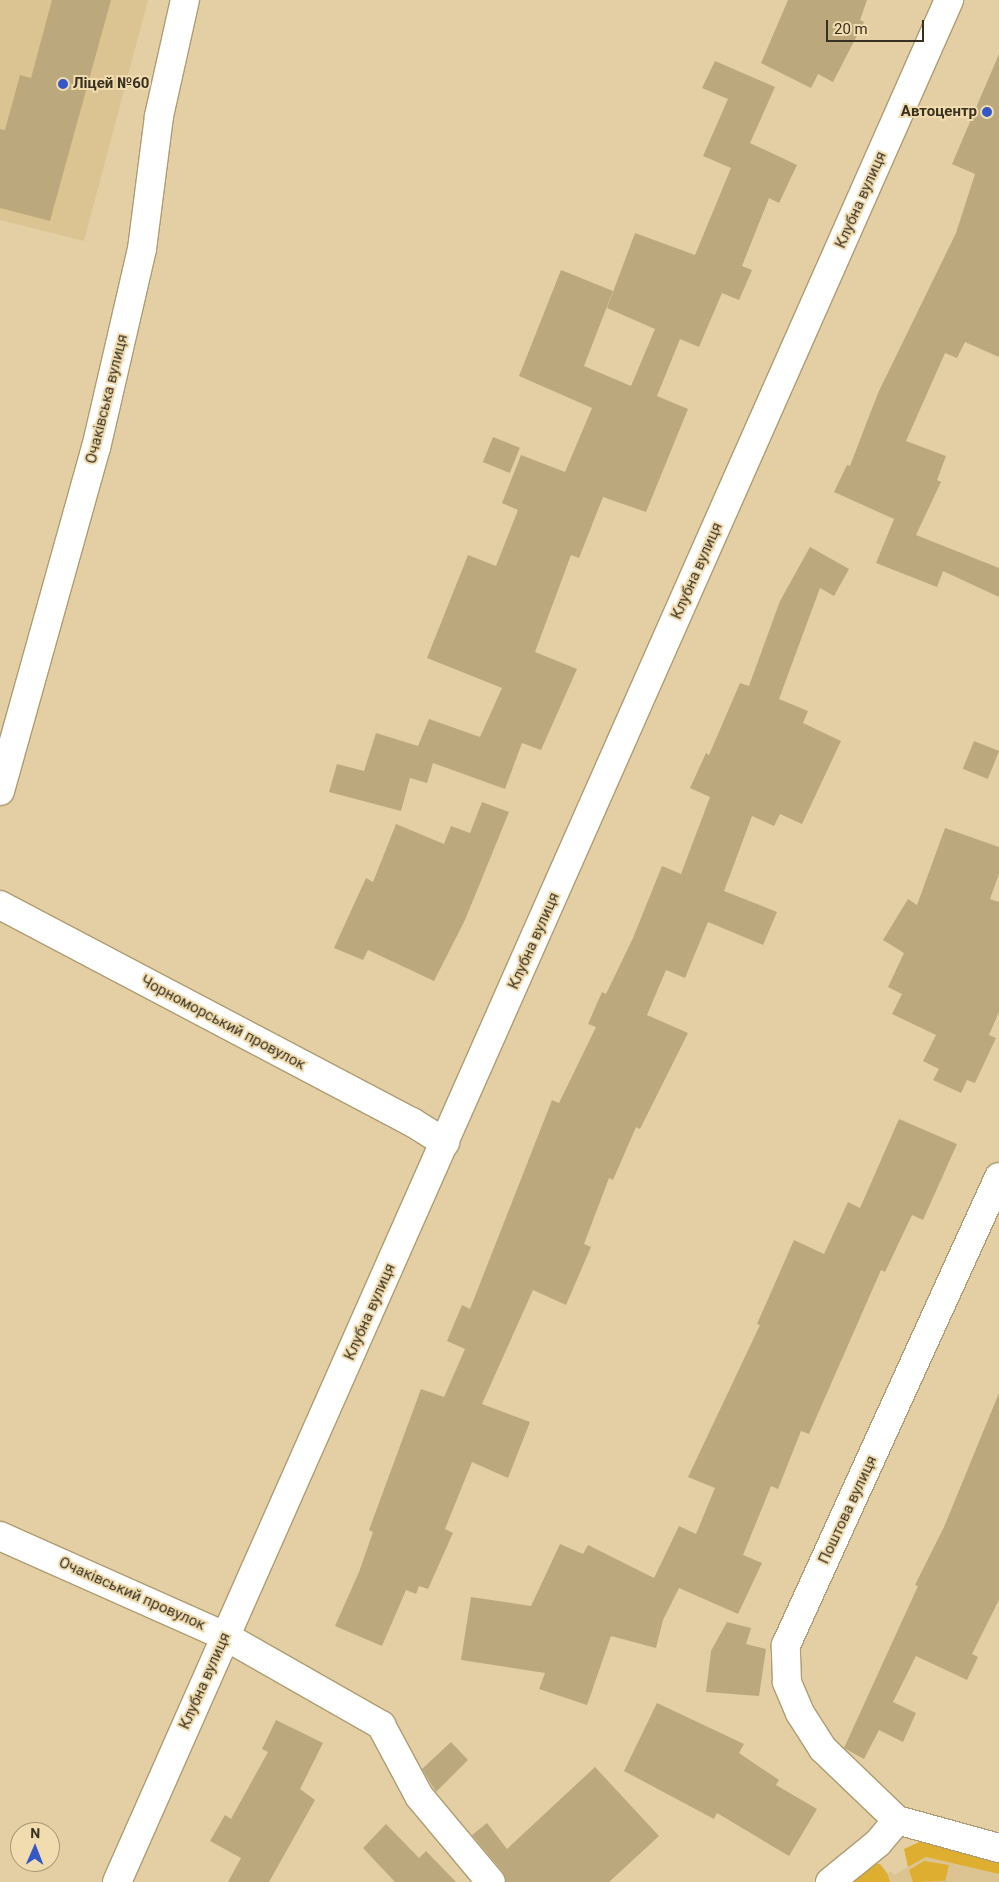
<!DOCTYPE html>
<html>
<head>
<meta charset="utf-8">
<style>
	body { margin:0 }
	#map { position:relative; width:999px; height:1882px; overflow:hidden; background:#e3cfa3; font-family:Roboto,sans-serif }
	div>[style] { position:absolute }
	.built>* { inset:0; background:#dbc492 }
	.green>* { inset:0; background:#ddae30 }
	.building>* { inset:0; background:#bca87d; transform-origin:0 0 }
	.roads { filter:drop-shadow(1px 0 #af9c72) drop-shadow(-1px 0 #af9c72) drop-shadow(0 1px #af9c72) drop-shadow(0 -1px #af9c72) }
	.minor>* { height:28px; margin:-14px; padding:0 14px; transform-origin:14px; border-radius:14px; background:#fff }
	.dots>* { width:14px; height:14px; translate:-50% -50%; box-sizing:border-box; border:2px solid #f0dcaf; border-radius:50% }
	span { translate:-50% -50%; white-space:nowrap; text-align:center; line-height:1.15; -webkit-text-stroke:4px #f0dcaf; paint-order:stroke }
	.poi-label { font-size:15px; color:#393120; font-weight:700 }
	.left { translate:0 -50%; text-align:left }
	.right { translate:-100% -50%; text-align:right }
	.street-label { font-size:15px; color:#393120 }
	.north { position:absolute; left:10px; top:1822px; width:50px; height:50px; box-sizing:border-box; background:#f0dcaf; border:1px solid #a79876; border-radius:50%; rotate:1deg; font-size:14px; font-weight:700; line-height:20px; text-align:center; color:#393120 }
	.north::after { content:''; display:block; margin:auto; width:18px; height:22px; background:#3558c9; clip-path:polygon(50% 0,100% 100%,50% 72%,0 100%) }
	.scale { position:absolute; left:826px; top:20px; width:98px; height:22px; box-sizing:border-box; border:2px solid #393120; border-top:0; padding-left:6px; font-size:15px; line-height:18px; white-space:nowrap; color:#393120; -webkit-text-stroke:4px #f0dcaf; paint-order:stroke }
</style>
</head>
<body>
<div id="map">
	<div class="built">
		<div style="clip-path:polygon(0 0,148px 0,84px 241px,0 220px)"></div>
		<div style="clip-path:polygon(926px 1857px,999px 1874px,999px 1882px,874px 1882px,891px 1871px,894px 1875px)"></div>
	</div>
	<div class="green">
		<div style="clip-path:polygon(928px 1838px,999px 1855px,999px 1874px,926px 1857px,908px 1867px,904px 1849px)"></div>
		<div style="clip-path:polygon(924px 1861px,949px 1865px,945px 1881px,913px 1882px,909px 1870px)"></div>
		<div style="clip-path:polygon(872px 1863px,880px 1864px,887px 1873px,890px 1882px,842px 1882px)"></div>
	</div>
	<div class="building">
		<div style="clip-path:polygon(52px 0,111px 0,50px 221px,0 208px,0 129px,5px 130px,20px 75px,31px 78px)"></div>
		<div style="clip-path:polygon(788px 0,867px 0,860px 20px,864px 22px,833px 82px,818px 74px,811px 88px,761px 63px)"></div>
		<div style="clip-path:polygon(999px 54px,999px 357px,965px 342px,957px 358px,945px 353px,906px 441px,946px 456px,937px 480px,941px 482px,916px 535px,999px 568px,999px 597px,943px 571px,937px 587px,876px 563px,894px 519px,834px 492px,847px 465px,850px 466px,878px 393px,956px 233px,975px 174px,952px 164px)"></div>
		<div style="clip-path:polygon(715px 61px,775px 87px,750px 143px,797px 165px,779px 203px,769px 198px,742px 266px,752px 270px,739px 300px,722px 293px,699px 347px,680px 339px,657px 396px,688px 409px,646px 512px,603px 497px,579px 558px,571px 555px,535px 652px,577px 669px,541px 750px,522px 743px,505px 789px,433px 763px,427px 783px,410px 778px,401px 811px,329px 792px,337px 764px,364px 771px,376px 733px,418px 746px,429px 719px,480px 737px,502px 688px,427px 658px,468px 555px,496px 566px,518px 510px,502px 503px,521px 455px,565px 472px,592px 408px,519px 376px,561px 270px,613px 291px,584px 366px,631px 386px,655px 329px,607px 308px,635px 233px,695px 255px,731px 168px,703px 156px,728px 99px,702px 88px)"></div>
		<div style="left:493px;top:437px;width:29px;height:27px;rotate:22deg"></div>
		<div style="clip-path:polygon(810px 547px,849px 569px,834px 596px,820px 588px,779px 699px,808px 711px,803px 723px,841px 741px,802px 824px,780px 814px,774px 826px,752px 816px,724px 891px,777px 912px,763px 945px,708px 922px,685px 978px,666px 970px,647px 1015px,688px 1033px,640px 1129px,636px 1127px,613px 1180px,609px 1178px,584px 1244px,591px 1247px,566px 1305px,533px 1290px,482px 1404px,530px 1422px,508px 1478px,472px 1462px,445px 1529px,453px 1533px,428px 1589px,419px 1586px,416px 1594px,406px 1590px,382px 1646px,335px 1626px,359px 1572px,373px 1532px,369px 1530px,421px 1389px,444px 1397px,465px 1349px,447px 1341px,462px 1305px,470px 1309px,552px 1100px,559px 1103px,596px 1027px,588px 1024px,602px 992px,606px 994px,633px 938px,662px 866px,681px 874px,710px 797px,690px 788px,706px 753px,709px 755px,740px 683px,749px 686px,780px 601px)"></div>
		<div style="left:974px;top:741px;width:27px;height:30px;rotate:22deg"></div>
		<div style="clip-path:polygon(482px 802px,509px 812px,465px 920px,434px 981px,368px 950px,363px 960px,334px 948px,366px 878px,373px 882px,396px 824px,444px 844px,451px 826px,470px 833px)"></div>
		<div style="clip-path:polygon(945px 828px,999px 847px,999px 874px,990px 899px,999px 902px,999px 1012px,989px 1035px,996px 1038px,975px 1083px,967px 1080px,961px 1093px,933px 1080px,939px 1069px,923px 1061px,936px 1035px,892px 1014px,902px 994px,888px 987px,904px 953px,883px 940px,908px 899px,917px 905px)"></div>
		<div style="clip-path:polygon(899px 1119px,957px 1144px,923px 1220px,912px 1215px,885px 1272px,881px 1270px,809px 1434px,801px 1431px,778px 1489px,771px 1486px,743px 1555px,762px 1563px,738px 1614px,679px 1588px,663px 1620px,656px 1648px,611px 1636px,587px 1705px,539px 1689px,545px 1673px,461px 1660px,471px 1597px,531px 1606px,560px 1544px,583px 1554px,588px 1545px,654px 1578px,679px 1526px,696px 1534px,715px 1488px,688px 1477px,760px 1325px,757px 1324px,794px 1240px,824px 1254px,848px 1202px,860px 1208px)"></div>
		<div style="clip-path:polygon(999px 1393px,999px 1600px,972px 1654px,978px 1657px,967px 1680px,916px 1656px,893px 1702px,916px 1713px,903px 1742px,879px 1730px,864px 1759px,844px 1748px,918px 1586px,915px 1585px,944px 1527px)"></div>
		<div style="clip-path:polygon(727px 1622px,751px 1628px,746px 1644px,766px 1649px,759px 1696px,706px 1692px,711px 1651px)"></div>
		<div style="clip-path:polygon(657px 1703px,744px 1744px,739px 1753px,779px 1780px,776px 1785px,817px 1809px,789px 1856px,717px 1813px,714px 1819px,624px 1771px)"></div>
		<div style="clip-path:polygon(276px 1720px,323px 1743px,300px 1789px,315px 1800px,269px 1882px,228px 1882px,241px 1858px,210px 1841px,225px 1815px,231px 1819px,268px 1752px,262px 1749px)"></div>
		<div style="clip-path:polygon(451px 1742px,468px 1760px,436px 1792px,422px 1769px)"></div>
		<div style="clip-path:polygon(595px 1767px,659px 1836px,609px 1882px,506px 1882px,503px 1872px,472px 1835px,487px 1823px,507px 1849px)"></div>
		<div style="clip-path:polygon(386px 1824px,419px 1858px,426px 1851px,456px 1882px,395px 1882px,363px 1848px)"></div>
	</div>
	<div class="roads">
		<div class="minor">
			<div style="left:0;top:791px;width:356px;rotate:-74.4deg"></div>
			<div style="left:96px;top:448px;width:204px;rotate:-77deg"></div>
			<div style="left:142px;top:249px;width:134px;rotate:-82.7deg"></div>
			<div style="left:159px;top:116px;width:119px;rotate:-77.4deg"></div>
			<div style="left:0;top:905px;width:466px;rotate:27.8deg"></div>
			<div style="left:412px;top:1122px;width:39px;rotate:32deg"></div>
			<div style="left:0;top:1536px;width:246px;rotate:24deg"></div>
			<div style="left:225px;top:1636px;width:180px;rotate:29.7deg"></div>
			<div style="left:381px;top:1725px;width:81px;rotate:61.8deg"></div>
			<div style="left:419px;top:1796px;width:112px;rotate:50.1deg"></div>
			<div style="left:897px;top:1820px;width:103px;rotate:-136.2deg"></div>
			<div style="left:823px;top:1749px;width:43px;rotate:-122.6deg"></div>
			<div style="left:800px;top:1713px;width:34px;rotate:-113deg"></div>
			<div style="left:787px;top:1682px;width:37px;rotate:-92deg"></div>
			<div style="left:786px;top:1645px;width:514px;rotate:-65.53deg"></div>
			<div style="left:897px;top:1820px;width:106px;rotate:15.4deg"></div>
			<div style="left:117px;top:1882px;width:2058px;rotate:-66.15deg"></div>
			<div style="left:830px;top:1882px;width:62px;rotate:-39.1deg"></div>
			<div style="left:878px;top:1843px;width:30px;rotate:-50deg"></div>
		</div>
	</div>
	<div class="dots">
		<div style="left:63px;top:84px;background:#3558c9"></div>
		<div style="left:987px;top:112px;background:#3558c9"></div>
	</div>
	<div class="poi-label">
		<span class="left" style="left:73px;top:84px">Ліцей №60</span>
		<span class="right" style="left:977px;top:112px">Автоцентр</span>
	</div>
	<div class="street-label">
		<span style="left:861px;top:200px;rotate:-66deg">Клубна вулиця</span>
		<span style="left:107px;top:399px;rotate:-76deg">Очаківська вулиця</span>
		<span style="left:697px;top:571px;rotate:-66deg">Клубна вулиця</span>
		<span style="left:534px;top:941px;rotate:-66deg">Клубна вулиця</span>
		<span style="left:223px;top:1023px;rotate:28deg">Чорноморський провулок</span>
		<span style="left:370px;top:1312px;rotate:-66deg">Клубна вулиця</span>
		<span style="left:848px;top:1510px;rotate:-65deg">Поштова вулиця</span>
		<span style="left:132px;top:1594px;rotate:24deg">Очаківський провулок</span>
		<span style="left:205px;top:1681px;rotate:-66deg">Клубна вулиця</span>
	</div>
	<div class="north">N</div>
	<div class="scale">20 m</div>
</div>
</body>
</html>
